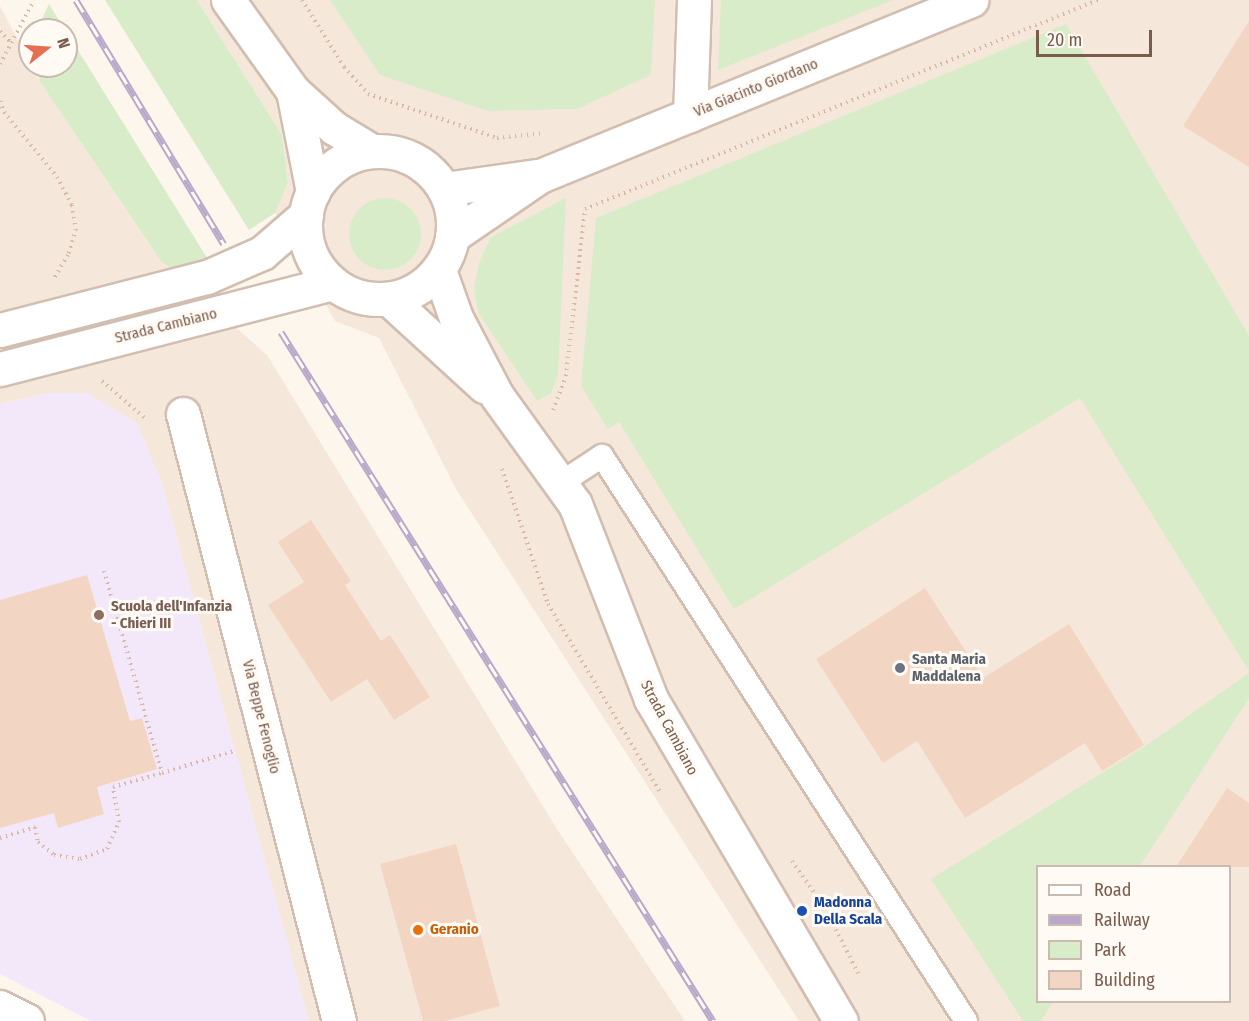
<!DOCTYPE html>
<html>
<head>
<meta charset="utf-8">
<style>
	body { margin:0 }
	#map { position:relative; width:1249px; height:1021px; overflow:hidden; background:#fdf6ec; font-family:"Fira Sans Condensed",sans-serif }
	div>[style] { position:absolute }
	.residential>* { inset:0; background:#f5e8da }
	.education>* { inset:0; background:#f3e8fa }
	.green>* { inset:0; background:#d8ecc9 }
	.round { border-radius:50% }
	.building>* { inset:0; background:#f3d5c3 }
	.path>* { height:4px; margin-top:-2px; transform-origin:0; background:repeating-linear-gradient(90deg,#d9b8a5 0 1.5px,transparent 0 6px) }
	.roads { filter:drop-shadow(2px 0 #d1beb0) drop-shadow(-2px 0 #d1beb0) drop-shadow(0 2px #d1beb0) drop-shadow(0 -2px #d1beb0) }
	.service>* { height:22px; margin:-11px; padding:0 11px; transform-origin:11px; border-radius:11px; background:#fff }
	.minor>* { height:33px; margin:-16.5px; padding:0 16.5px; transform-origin:16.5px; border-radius:16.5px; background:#fff }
	.tertiary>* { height:33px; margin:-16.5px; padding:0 16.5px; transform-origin:16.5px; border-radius:16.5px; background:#fff }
	.secondary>* { height:33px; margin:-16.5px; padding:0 16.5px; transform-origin:16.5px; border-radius:16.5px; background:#fff }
	.secondary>.ring { margin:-16.5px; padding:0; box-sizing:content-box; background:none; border:33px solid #fff; border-radius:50% }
	.rail>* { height:7px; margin-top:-3.5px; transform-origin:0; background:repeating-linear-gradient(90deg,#fffaf3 0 14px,#b9a8c9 0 28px); box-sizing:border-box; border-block:2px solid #b9a8c9 }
	.dots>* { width:16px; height:16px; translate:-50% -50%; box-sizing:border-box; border:3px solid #fffaf3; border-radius:50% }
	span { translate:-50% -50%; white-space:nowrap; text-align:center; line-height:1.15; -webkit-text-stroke:6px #fffaf3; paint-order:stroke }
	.street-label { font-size:15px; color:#7a5c4d }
	.education-label { font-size:15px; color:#785e54; font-weight:700 }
	.left { translate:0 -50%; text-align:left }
	.worship-label { font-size:15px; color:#5b616d; font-weight:700 }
	.transit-label { font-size:15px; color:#164399; font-weight:700 }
	.food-label { font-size:15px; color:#c56008; font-weight:700 }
	.legend { position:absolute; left:1036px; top:865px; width:195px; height:138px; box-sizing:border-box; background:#fffaf3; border:2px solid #cabbb1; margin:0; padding:8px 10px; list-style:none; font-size:18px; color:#7a5c4d }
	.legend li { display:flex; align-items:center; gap:12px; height:30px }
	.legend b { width:30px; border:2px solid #cabbb1 }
	.north { position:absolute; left:18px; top:18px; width:60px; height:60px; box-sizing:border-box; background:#fffaf3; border:2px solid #cabbb1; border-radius:50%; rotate:73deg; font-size:16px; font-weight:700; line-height:24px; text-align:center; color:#7a5c4d }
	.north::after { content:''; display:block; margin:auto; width:21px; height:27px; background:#e76f51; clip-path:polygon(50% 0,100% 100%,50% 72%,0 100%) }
	.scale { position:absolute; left:1036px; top:30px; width:116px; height:27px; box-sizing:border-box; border:3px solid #7a5c4d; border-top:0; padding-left:8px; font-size:18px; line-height:21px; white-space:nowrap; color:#7a5c4d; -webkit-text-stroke:4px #fffaf3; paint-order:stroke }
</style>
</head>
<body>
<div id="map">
	<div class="residential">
		<div style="clip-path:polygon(evenodd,197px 0,1249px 0,1249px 1021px,799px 1021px,456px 489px,379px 338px,335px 321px,275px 213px,288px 183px,282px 135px,197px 0,1038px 866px,1230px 866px,1230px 1002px,1038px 1002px,1038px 866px)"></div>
		<div style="clip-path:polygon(0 6px,40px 82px,161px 261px,267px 355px,557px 829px,685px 1021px,309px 1021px,161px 480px,50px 393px,0 404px)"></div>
	</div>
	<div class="education">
		<div style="clip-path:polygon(50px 393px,87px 393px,137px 423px,161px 480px,309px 1021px,91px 1021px,0 974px,0 404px)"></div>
	</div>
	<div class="green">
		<div style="clip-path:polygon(105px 0,197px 0,282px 135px,288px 183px,275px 213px,249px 230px)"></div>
		<div style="clip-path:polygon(330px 0,655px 0,651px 75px,577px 109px,488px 111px,380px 75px)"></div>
		<div style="clip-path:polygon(721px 0,893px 0,718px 70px)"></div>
		<div style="clip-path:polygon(49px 4px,65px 30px,37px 30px)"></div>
		<div style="clip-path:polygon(1066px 24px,1249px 336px,1249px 671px,1080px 398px,734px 609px,619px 422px,608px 429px,581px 386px,596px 218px)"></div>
		<div style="clip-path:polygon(66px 31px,209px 261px,173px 271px,161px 261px,40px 82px,35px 66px,66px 66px)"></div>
		<div class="round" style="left:349px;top:198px;width:72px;height:72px"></div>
		<div style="clip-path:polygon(566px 198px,558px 376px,551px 393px,537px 401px,478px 312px,474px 290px,479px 263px,491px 237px)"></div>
		<div style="clip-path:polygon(1249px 673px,1249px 698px,1140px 866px,1038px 866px,1038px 1002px,1053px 1002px,1041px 1021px,1023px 1021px,931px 879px,1144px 747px)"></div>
	</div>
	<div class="building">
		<div style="clip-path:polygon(1249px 21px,1249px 167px,1183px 126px)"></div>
		<div style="clip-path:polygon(311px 520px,351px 581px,345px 585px,381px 641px,390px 635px,430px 697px,394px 720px,367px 679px,331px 702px,268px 605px,304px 582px,278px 542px)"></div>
		<div style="clip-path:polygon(87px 575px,130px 721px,142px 718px,157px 769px,97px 787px,104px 814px,58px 828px,54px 813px,0 828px,0 600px)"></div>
		<div style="clip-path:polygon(925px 588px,983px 678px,1069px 624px,1144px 745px,1102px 771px,1085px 743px,965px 818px,917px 741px,883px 763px,816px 659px)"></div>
		<div style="clip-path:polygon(1227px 788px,1249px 803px,1249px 867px,1176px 867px)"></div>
		<div style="clip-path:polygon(456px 844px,500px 1006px,445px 1021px,423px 1021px,380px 864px)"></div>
	</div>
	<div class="path">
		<div style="left:302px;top:0;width:79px;rotate:57.9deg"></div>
		<div style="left:344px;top:67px;width:36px;rotate:48deg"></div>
		<div style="left:368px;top:94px;width:136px;rotate:18.8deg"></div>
		<div style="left:497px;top:138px;width:47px;rotate:-6.1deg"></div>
		<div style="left:0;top:31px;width:16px;rotate:47deg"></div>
		<div style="left:0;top:64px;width:72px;rotate:-62deg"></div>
		<div style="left:0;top:101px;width:12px;rotate:70deg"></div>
		<div style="left:4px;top:112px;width:84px;rotate:50.8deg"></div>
		<div style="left:57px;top:177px;width:32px;rotate:62deg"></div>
		<div style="left:72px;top:205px;width:24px;rotate:81deg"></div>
		<div style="left:76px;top:229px;width:27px;rotate:107deg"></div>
		<div style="left:68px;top:255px;width:27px;rotate:121deg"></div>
		<div style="left:102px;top:381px;width:58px;rotate:40.8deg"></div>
		<div style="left:553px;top:410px;width:36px;rotate:-69deg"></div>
		<div style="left:566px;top:376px;width:168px;rotate:-83.5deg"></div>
		<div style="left:585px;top:209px;width:554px;rotate:-22.17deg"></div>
		<div style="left:502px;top:469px;width:143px;rotate:71.2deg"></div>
		<div style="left:548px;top:604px;width:219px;rotate:59.2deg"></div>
		<div style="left:104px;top:571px;width:210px;rotate:74deg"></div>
		<div style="left:162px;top:773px;width:75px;rotate:-17deg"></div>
		<div style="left:0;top:838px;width:37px;rotate:-17deg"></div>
		<div style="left:35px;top:827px;width:15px;rotate:79deg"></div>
		<div style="left:38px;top:842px;width:21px;rotate:39deg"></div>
		<div style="left:54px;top:855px;width:26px;rotate:9deg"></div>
		<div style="left:80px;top:859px;width:29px;rotate:-20deg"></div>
		<div style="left:107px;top:849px;width:30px;rotate:-66deg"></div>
		<div style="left:119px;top:822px;width:36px;rotate:-100deg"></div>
		<div style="left:113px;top:787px;width:51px;rotate:-15.9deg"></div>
		<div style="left:792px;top:861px;width:57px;rotate:54.9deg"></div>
		<div style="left:825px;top:908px;width:75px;rotate:63.1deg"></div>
	</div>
	<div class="roads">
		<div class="service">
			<div style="left:561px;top:483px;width:49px;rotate:-33.4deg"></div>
			<div style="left:602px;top:456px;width:672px;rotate:57.21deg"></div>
		</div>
		<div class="minor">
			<div style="left:690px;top:115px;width:115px;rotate:-88deg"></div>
			<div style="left:444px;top:189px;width:93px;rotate:-8deg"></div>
			<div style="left:452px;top:236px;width:107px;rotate:-34.3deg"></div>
			<div style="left:540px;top:176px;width:466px;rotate:-22.2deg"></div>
			<div style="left:183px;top:414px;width:627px;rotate:75.59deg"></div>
		</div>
		<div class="tertiary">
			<div style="left:228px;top:0;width:112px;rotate:54.5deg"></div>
			<div style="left:293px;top:91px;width:55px;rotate:42.1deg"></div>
			<div style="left:334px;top:128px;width:44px;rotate:31.2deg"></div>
			<div style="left:293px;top:91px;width:103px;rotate:78.8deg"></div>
			<div style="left:0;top:1007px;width:30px;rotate:27deg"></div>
		</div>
		<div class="secondary">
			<div class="ring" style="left:305px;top:151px;width:115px;height:115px"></div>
			<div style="left:439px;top:270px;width:51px;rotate:70.5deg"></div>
			<div style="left:456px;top:318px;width:88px;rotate:62.3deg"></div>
			<div style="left:497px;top:396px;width:133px;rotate:54.2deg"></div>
			<div style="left:575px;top:504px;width:209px;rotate:68.7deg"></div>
			<div style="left:651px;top:699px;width:374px;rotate:59.5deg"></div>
			<div style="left:389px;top:299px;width:129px;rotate:42.5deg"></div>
			<div style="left:0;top:330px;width:214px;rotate:-14.4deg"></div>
			<div style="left:207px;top:277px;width:60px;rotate:-23.6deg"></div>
			<div style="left:262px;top:253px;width:58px;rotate:-40.8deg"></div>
			<div style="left:0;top:369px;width:343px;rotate:-14.5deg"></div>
		</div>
	</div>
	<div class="rail">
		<div style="left:76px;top:0;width:285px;rotate:58.8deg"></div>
		<div style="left:281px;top:332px;width:813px;rotate:57.91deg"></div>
	</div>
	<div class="dots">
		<div style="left:99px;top:615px;background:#8d6e63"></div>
		<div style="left:900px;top:668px;background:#6b7280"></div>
		<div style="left:802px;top:911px;background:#1a4fb4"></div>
		<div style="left:418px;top:930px;background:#e8710a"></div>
	</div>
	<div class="street-label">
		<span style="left:756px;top:88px;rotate:-22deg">Via Giacinto Giordano</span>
		<span style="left:166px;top:326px;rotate:-14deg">Strada Cambiano</span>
		<span style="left:261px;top:717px;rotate:76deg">Via Beppe Fenoglio</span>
		<span style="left:669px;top:728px;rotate:62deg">Strada Cambiano</span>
	</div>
	<div class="education-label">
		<span class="left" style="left:111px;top:615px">Scuola dell'Infanzia<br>- Chieri III</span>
	</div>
	<div class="worship-label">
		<span class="left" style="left:912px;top:668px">Santa Maria<br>Maddalena</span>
	</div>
	<div class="transit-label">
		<span class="left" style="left:814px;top:911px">Madonna<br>Della Scala</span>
	</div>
	<div class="food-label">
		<span class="left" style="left:430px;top:930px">Geranio</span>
	</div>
	<ul class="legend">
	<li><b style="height:8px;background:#fff"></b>Road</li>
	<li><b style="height:8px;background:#b9a8c9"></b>Railway</li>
	<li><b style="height:16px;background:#d8ecc9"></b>Park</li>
	<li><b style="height:16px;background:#f3d5c3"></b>Building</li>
	</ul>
	<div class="north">N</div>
	<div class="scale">20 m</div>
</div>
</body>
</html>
